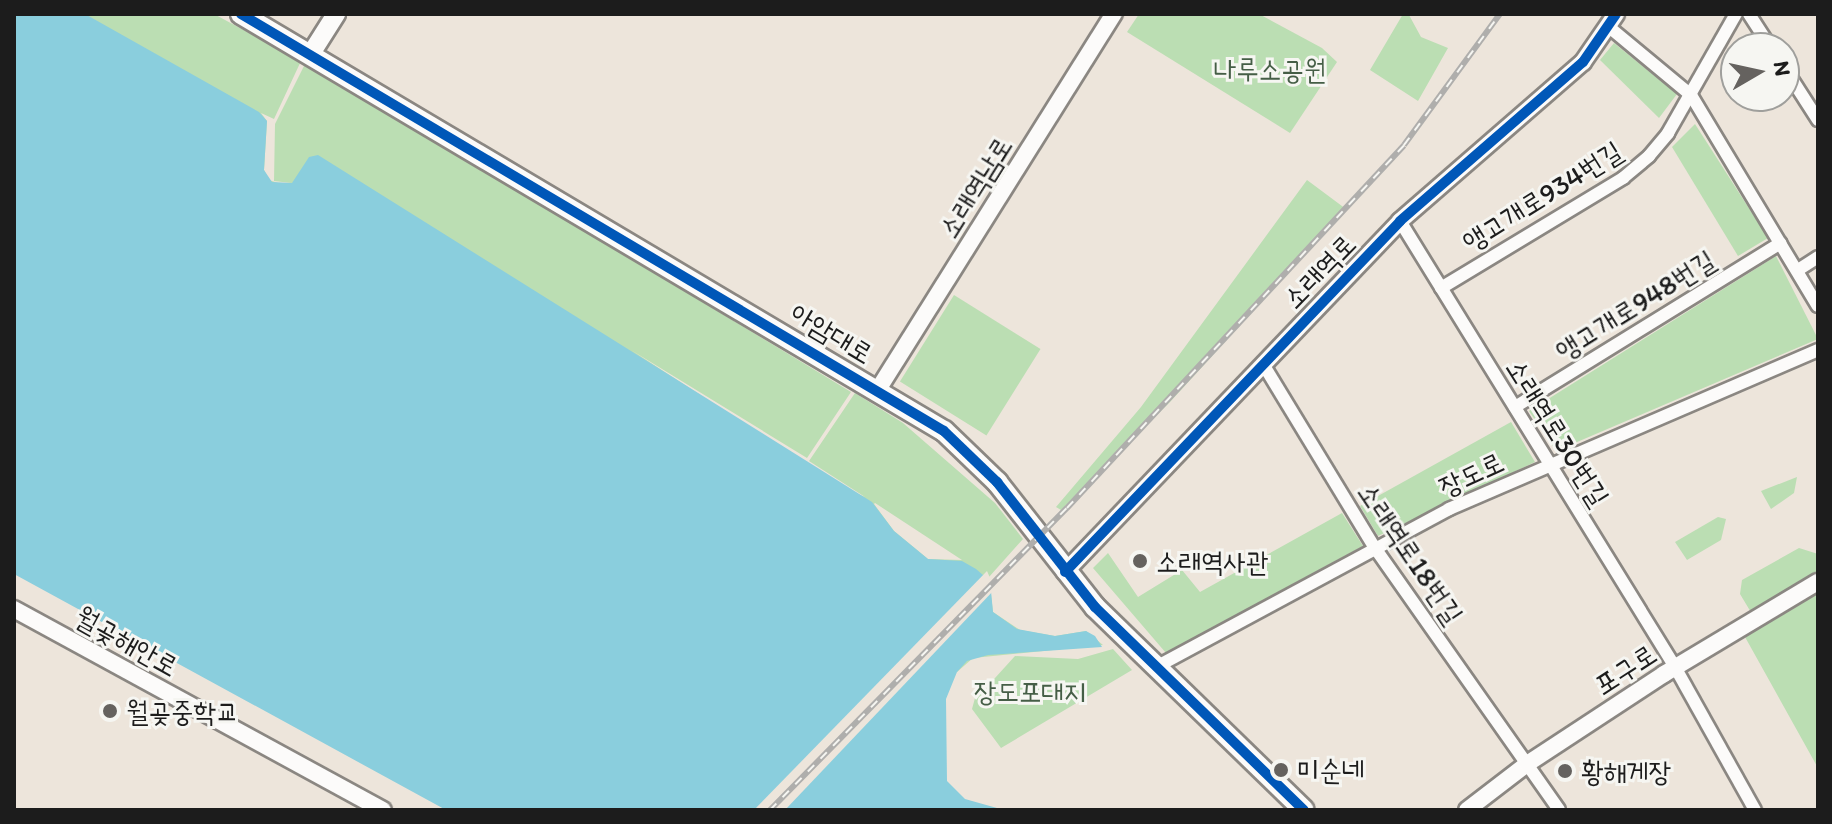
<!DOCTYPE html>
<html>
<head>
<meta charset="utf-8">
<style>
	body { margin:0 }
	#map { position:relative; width:1832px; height:824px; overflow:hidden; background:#ede5db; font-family:Itim,"Poor Story",sans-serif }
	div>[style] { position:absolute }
	.green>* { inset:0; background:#bbdeb3; transform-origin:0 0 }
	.water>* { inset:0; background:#8acedd }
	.pier>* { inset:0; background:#ede5db }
	.roads { filter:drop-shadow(2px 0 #8b8782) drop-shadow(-2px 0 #8b8782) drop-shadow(0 2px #8b8782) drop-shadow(0 -2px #8b8782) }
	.minor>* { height:12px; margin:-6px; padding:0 6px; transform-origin:6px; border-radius:6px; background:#fcfbfa }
	.tertiary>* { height:16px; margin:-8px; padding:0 8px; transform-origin:8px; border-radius:8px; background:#fcfbfa }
	.secondary>* { height:18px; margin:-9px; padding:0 9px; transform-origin:9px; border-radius:9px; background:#fcfbfa }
	.primary>* { height:20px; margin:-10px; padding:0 10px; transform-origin:10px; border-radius:10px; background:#fcfbfa }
	.rail>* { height:6px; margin-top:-3px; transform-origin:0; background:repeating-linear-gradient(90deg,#f6f6f2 0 9px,#afaeac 0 18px); box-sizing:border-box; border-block:2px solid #afaeac }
	.cycleway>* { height:10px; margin:-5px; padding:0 5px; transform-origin:5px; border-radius:5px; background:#0057b8 }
	.dots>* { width:22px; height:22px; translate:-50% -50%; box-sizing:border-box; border:4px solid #f6f6f2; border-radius:50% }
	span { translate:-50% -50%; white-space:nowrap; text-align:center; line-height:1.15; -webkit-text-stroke:6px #f6f6f2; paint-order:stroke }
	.park-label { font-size:28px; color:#455e46 }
	.street-label { font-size:28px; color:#1c1c1c }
	.poi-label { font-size:28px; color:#1c1c1c }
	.left { translate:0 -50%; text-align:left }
	.frame { position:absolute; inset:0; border:16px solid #1c1c1c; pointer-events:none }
	.north { position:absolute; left:1720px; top:32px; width:80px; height:80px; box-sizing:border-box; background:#f6f6f2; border:2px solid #9f9f9c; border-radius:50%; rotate:81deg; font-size:22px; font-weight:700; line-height:32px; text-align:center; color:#1c1c1c }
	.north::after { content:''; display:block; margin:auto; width:28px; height:36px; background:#65625f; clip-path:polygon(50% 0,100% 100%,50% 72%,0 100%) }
</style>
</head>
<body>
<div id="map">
	<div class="green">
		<div style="clip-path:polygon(evenodd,14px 14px,214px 14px,301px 61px,274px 119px,261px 113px,267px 121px,264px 170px,269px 180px,281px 184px,291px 183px,274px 181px,275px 124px,306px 62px,851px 392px,807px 458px,631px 350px,844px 488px,865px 497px,809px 461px,855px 393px,903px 423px,995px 503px,1023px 539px,989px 577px,993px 612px,1020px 630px,1055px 636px,1086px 631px,1103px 645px,973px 658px,957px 672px,14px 14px,874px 504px,875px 503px,962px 560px,928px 559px,894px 531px,874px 504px)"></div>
		<div style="clip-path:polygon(1139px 14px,1259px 14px,1322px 48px,1337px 62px,1290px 133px,1127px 32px)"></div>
		<div style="clip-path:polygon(1403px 14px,1409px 15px,1421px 37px,1448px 48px,1418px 101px,1370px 70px)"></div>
		<div style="clip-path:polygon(1614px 43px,1677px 94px,1659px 118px,1600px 60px)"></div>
		<div style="clip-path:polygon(1695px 124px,1768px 238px,1738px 256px,1672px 147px)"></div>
		<div style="clip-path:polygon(1307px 180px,1346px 209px,1170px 402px,1061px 510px,1056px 507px,1141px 407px)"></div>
		<div style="clip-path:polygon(1776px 256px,1818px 339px,1556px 451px,1529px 411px)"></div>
		<div style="left:954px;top:295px;width:102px;height:102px;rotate:32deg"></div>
		<div style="clip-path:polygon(1511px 422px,1535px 462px,1378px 536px,1360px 506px)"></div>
		<div style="clip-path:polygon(1797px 477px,1794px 493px,1771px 509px,1761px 491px)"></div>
		<div style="clip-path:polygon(1342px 513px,1363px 546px,1166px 653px,1093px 568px,1108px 553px,1138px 597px,1182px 570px,1200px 592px)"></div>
		<div style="clip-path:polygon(1718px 517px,1726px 519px,1721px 540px,1687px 560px,1675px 542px)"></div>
		<div style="clip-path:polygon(1799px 548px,1818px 554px,1818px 768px,1740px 628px,1755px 619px,1740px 594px,1742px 580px)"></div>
		<div style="clip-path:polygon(1113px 649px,1132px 670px,1001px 748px,972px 709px,978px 687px,995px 678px,1015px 656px,1078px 659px)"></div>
	</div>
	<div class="water">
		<div style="clip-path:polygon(14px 14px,85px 14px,259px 112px,267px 121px,264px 170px,272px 182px,292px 183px,309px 157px,318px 155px,872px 502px,894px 531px,928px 559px,962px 561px,976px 569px,990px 581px,993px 612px,1017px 629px,1055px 636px,1086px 631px,1095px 636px,1102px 647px,988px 655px,967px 661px,957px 672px,946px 699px,947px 781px,965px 799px,1004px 810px,446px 810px,14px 574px)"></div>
	</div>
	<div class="pier">
		<div style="clip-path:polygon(987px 571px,995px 589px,785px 810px,754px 810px)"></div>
	</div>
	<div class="roads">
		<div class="minor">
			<div style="left:1749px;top:14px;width:40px;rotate:57.1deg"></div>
			<div style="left:1609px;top:27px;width:107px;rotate:39.7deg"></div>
			<div style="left:1691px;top:95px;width:246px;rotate:59deg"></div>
			<div style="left:1784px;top:67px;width:63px;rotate:57.3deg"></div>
			<div style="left:1400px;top:221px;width:524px;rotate:58.34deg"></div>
			<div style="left:1675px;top:667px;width:164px;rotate:60.8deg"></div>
			<div style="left:1798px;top:270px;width:24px;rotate:-33deg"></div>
			<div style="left:1441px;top:288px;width:213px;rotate:-31.1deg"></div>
			<div style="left:1623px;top:178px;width:34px;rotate:-40deg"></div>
			<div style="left:1649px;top:156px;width:30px;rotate:-50deg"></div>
			<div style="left:1668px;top:133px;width:137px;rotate:-60.3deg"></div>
			<div style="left:1263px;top:364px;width:215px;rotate:58.7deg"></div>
			<div style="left:1375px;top:548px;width:320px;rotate:54.9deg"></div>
			<div style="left:1515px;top:407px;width:312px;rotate:-31.7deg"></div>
			<div style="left:1156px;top:667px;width:333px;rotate:-28.3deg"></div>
			<div style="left:1449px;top:509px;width:402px;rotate:-23.3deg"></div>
		</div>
		<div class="tertiary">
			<div style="left:879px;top:388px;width:442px;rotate:-57.9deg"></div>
			<div style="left:1065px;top:572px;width:485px;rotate:-46.3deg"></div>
			<div style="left:1400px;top:221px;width:242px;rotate:-41deg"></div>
			<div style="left:1583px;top:62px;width:58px;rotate:-55.5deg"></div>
			<div style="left:14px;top:609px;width:420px;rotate:28.6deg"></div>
			<div style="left:1467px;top:810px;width:76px;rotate:-37.5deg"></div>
			<div style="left:1527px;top:764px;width:164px;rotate:-33.3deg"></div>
			<div style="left:1664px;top:674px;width:179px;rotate:-30.9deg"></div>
		</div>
		<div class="secondary">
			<div style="left:312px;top:52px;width:45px;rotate:-57.7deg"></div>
		</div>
		<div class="primary">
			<div style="left:241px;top:14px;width:817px;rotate:30.68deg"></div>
			<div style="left:944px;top:431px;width:74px;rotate:43.9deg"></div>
			<div style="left:997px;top:482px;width:159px;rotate:51.9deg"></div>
			<div style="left:1095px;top:607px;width:291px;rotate:44.2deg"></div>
		</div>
	</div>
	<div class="rail">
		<div style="left:770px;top:810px;width:424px;rotate:-45.5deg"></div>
		<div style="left:1067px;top:508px;width:495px;rotate:-47.1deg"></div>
		<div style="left:1404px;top:145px;width:162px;rotate:-53.8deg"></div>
	</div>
	<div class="cycleway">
		<div style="left:241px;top:14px;width:817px;rotate:30.68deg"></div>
		<div style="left:944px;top:431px;width:74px;rotate:43.9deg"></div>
		<div style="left:997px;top:482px;width:159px;rotate:51.9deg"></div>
		<div style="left:1095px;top:607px;width:291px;rotate:44.2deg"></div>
		<div style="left:1065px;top:572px;width:485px;rotate:-46.3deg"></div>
		<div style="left:1400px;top:221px;width:242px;rotate:-41deg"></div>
		<div style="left:1583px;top:62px;width:58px;rotate:-55.5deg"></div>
	</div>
	<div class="dots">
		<div style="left:1140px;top:561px;background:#65625f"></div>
		<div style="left:110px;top:711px;background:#65625f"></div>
		<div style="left:1281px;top:770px;background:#65625f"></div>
		<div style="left:1565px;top:771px;background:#65625f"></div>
	</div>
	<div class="park-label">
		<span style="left:1270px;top:69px">나루소공원</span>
		<span style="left:1030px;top:691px">장도포대지</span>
	</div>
	<div class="street-label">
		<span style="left:975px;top:187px;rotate:-58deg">소래역남로</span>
		<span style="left:1542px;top:196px;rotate:-32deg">앵고개로934번길</span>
		<span style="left:1319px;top:271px;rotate:-46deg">소래역로</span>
		<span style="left:1635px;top:305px;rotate:-32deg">앵고개로948번길</span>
		<span style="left:832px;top:333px;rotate:31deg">아암대로</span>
		<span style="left:1558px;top:432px;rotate:58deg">소래역로30번길</span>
		<span style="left:1471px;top:474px;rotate:-25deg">장도로</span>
		<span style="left:1411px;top:553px;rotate:56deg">소래역로18번길</span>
		<span style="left:127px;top:641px;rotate:29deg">월곶해안로</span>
		<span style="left:1625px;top:669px;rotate:-33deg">포구로</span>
	</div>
	<div class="poi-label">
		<span class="left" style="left:1156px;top:561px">소래역사관</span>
		<span class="left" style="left:126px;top:711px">월곶중학교</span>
		<span class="left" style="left:1297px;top:770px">미순네</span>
		<span class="left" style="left:1581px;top:771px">황해게장</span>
	</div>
	<div class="frame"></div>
	<div class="north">N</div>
</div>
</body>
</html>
